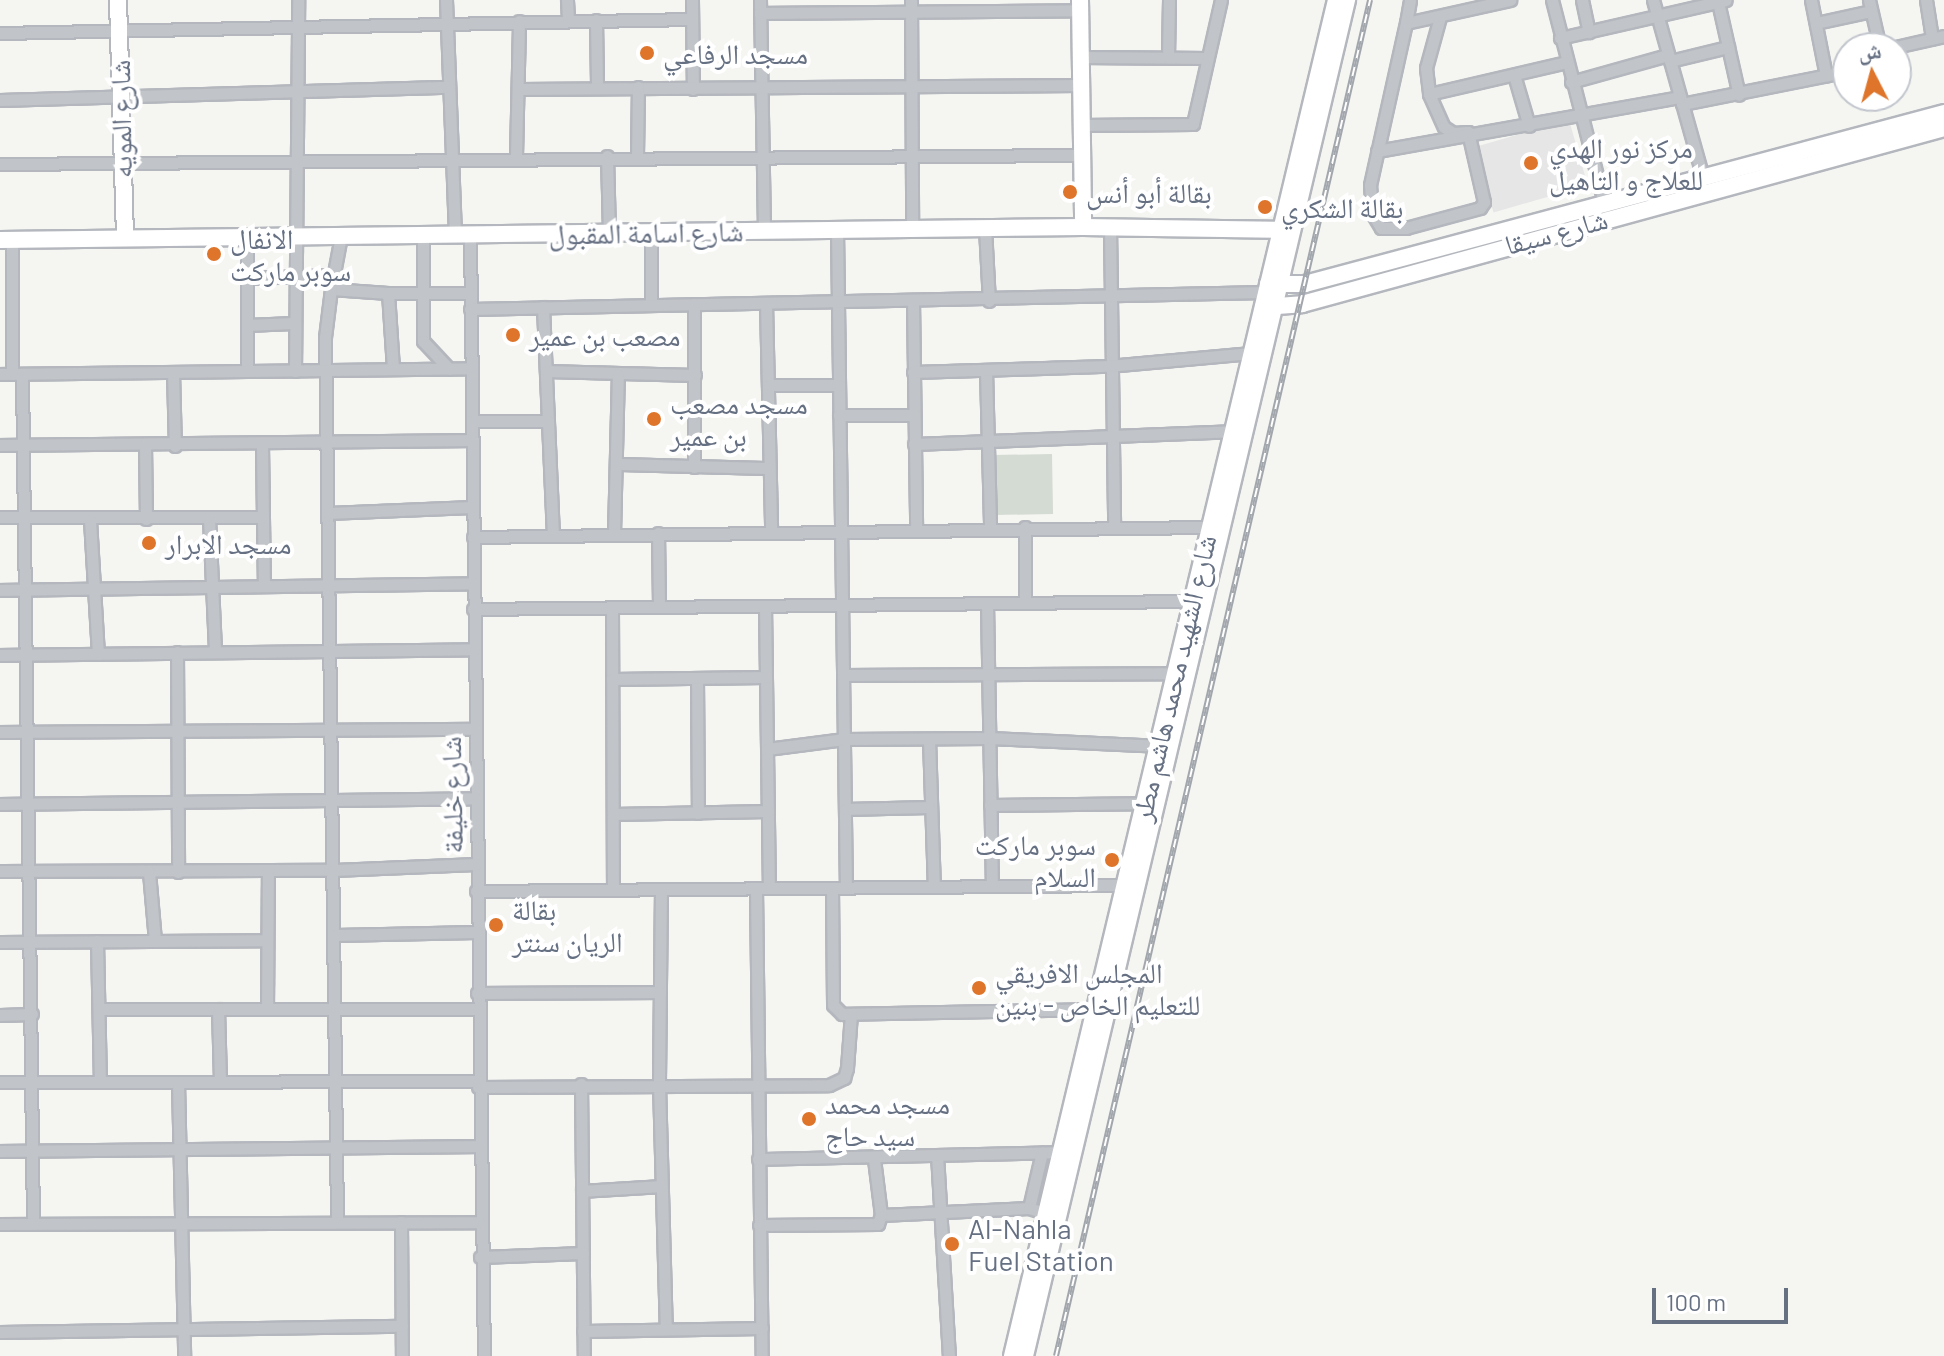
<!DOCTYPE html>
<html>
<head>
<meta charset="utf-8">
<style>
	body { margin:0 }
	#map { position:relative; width:1944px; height:1356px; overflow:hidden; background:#f5f6f2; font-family:Barlow,"Noto Naskh Arabic",sans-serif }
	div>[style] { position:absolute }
	.built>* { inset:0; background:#e6e6e6; transform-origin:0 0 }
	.green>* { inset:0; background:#d4dbd2; transform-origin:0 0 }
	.roads { filter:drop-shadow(2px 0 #b4b7bd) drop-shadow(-2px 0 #b4b7bd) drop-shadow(0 2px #b4b7bd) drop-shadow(0 -2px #b4b7bd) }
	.street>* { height:11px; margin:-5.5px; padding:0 5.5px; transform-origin:5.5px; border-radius:5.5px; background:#c1c4c8 }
	.secondary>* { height:16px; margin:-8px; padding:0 8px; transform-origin:8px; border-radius:8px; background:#fff }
	.primary>* { height:16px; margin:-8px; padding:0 8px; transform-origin:8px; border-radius:8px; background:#fff }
	.rail>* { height:6px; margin-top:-3px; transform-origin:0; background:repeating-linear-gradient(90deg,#fff 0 9px,#a2a6ad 0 18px); box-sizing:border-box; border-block:2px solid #a2a6ad }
	.dots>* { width:22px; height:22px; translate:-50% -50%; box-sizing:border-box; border:4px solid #fff; border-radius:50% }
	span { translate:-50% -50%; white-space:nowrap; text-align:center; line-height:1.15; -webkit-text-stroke:8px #fff; paint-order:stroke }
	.poi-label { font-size:28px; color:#667083 }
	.left { translate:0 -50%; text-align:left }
	.right { translate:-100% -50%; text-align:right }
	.street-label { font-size:28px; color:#667083 }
	.north { position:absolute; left:1832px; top:32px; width:80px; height:80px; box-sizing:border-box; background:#fff; border:2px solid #c2c6cd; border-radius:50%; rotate:354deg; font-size:22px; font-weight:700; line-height:32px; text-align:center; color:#667083 }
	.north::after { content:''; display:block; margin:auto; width:28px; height:36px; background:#de752b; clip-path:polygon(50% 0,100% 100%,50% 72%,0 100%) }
	.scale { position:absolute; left:1652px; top:1288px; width:136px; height:36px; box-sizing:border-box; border:4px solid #667083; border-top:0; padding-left:10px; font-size:24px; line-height:28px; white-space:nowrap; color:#667083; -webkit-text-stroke:6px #fff; paint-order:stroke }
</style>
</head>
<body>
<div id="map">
	<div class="built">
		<div style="left:1569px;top:120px;width:68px;height:98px;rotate:74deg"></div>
	</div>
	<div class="green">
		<div style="left:1052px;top:454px;width:60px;height:59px;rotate:89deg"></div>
	</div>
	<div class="roads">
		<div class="street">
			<div style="left:446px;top:0;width:234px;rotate:87.8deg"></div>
			<div style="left:567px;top:0;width:20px;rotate:87deg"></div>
			<div style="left:692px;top:0;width:89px;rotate:89.4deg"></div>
			<div style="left:760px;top:0;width:231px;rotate:89deg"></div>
			<div style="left:911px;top:0;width:228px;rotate:89.7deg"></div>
			<div style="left:1552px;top:0;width:214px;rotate:75.6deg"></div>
			<div style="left:1582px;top:0;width:33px;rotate:78deg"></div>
			<div style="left:1653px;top:0;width:185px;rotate:74.3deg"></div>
			<div style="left:1811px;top:0;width:77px;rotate:78.8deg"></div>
			<div style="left:1869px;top:0;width:49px;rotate:77.1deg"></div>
			<div style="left:1926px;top:0;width:39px;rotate:81deg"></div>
			<div style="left:1718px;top:2px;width:95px;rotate:77.3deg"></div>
			<div style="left:760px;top:13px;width:320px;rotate:-0.5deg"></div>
			<div style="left:1440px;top:17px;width:53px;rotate:105.4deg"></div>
			<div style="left:1426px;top:68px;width:26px;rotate:83deg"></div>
			<div style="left:1429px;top:94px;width:36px;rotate:66deg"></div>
			<div style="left:1444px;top:127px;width:11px;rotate:34deg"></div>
			<div style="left:1453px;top:133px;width:15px;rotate:-4deg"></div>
			<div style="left:1468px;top:132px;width:72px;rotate:77.1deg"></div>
			<div style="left:1484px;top:202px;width:7px;rotate:124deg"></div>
			<div style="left:1480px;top:208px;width:77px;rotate:164.9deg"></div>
			<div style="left:1406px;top:228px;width:25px;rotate:180deg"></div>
			<div style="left:1381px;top:228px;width:17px;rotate:-121deg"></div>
			<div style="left:1372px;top:213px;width:28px;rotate:-94deg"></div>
			<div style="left:1370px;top:185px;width:166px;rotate:-77.5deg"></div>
			<div style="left:1406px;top:23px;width:107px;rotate:-12.5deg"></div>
			<div style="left:596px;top:20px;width:66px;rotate:89.1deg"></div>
			<div style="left:1406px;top:23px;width:23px;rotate:-80deg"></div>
			<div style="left:1816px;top:23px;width:56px;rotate:-12.3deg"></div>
			<div style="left:0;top:33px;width:692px;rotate:-1.16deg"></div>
			<div style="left:1560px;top:38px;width:170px;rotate:-12.9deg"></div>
			<div style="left:1891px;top:48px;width:54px;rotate:-12.8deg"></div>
			<div style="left:1080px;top:57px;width:127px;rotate:0.5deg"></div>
			<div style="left:1168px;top:57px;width:57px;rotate:-89deg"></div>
			<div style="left:1670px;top:61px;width:60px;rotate:-13.6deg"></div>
			<div style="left:1514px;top:75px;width:53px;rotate:73.6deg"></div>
			<div style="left:1571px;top:82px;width:101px;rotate:-15.6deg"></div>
			<div style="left:520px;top:89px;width:560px;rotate:-0.41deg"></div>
			<div style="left:1429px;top:94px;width:141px;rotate:-13.1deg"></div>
			<div style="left:0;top:100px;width:449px;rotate:-1.7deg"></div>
			<div style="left:1682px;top:104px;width:169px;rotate:-11.2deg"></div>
			<div style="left:1080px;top:125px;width:113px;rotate:-0.5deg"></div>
			<div style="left:1193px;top:124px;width:127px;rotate:-77.3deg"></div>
			<div style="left:1377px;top:151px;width:307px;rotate:-10.1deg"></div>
			<div style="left:516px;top:156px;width:135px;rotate:-88.7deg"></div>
			<div style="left:607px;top:156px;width:77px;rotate:88.5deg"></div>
			<div style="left:637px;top:156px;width:69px;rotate:-89.2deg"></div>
			<div style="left:0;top:164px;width:1080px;rotate:-0.48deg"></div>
			<div style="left:1110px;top:227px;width:300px;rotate:89.2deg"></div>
			<div style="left:985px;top:228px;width:73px;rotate:86.9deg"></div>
			<div style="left:837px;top:230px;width:658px;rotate:89.22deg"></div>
			<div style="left:470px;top:234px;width:1122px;rotate:89.29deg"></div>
			<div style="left:423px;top:235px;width:106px;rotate:90deg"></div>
			<div style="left:423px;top:341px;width:38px;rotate:47deg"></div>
			<div style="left:341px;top:236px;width:54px;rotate:100.7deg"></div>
			<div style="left:331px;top:289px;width:57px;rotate:4deg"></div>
			<div style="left:388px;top:293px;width:76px;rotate:86.2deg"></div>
			<div style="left:247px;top:278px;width:89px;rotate:-1.9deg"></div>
			<div style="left:331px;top:289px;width:48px;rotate:97.1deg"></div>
			<div style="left:325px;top:337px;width:885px;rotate:89.22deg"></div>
			<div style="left:388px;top:293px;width:82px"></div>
			<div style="left:913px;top:301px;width:227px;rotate:89.2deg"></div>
			<div style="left:766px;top:303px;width:227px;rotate:88.7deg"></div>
			<div style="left:651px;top:304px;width:72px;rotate:-90deg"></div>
			<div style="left:543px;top:307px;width:228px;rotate:87.5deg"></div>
			<div style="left:470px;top:309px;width:795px;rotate:-1.23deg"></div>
			<div style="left:247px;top:325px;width:46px;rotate:-2.5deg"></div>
			<div style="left:986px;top:370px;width:158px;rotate:88.5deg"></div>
			<div style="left:247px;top:371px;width:134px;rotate:-90deg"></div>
			<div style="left:295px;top:371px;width:371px;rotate:-89.5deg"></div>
			<div style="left:546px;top:371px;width:149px;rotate:1.5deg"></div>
			<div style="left:173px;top:372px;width:74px;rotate:88.5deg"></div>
			<div style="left:913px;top:372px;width:195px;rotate:-1.8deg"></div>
			<div style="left:1108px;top:366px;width:144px;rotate:-5.2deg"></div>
			<div style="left:0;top:374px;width:471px;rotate:-0.7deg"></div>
			<div style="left:12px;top:374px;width:134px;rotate:-90deg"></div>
			<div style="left:22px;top:374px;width:850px;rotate:89.26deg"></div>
			<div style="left:769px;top:385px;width:70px"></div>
			<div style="left:839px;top:415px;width:75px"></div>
			<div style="left:472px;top:421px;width:75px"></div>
			<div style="left:914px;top:444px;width:318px;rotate:-2.3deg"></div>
			<div style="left:0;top:445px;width:472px;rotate:-0.6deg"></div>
			<div style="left:145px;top:446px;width:73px;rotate:89.2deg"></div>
			<div style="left:262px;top:446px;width:138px;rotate:89.2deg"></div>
			<div style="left:616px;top:464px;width:153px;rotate:1.5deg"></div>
			<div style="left:694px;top:467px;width:163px;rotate:-90deg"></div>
			<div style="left:328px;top:513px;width:144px;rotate:-2.4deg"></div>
			<div style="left:0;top:517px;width:261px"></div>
			<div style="left:209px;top:518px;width:134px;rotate:87.4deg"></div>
			<div style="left:90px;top:520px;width:134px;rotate:86.6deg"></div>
			<div style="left:1025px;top:527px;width:75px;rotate:90deg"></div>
			<div style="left:658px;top:533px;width:74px;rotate:89.2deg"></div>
			<div style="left:614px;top:534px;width:160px;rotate:-88.6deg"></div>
			<div style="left:473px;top:537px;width:736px;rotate:-0.78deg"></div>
			<div style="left:0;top:590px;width:473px;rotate:-0.8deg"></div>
			<div style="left:987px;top:603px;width:283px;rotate:89deg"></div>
			<div style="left:765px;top:606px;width:282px;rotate:89.2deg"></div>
			<div style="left:612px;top:608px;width:282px;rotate:89.8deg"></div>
			<div style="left:473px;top:609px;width:719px;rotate:-0.64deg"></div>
			<div style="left:177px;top:652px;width:220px;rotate:89.7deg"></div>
			<div style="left:0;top:655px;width:474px;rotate:-0.7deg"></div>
			<div style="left:843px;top:675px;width:331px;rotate:-0.3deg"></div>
			<div style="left:697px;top:678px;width:135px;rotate:89.6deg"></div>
			<div style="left:612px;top:679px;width:154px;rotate:-0.7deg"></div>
			<div style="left:0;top:732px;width:475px;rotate:-0.4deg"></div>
			<div style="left:929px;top:739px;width:148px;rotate:88.1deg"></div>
			<div style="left:767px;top:749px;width:78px;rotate:-7.4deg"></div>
			<div style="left:844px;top:739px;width:146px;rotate:-0.4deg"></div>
			<div style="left:990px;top:738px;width:167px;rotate:2.7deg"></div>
			<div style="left:0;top:804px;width:475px;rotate:-0.7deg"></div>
			<div style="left:990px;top:805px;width:153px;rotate:-0.7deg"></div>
			<div style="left:845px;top:809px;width:84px;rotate:-1.4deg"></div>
			<div style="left:613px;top:814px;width:155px;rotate:-1.1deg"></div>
			<div style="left:0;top:871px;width:334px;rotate:-0.2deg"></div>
			<div style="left:334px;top:870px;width:142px;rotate:-2.4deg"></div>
			<div style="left:149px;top:872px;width:69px;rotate:85deg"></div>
			<div style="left:832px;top:888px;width:117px;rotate:89.5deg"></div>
			<div style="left:833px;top:1005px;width:13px;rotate:45deg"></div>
			<div style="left:842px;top:1014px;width:252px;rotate:-1.1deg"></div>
			<div style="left:661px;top:889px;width:195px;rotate:90.6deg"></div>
			<div style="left:659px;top:1084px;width:245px;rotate:88.4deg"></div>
			<div style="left:756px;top:889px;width:467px;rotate:89.3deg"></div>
			<div style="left:476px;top:891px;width:648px;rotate:-0.53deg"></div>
			<div style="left:335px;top:935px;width:142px;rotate:-1.2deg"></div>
			<div style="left:97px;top:941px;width:141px;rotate:88.8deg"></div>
			<div style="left:0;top:942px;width:266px;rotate:-0.4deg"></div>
			<div style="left:477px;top:993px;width:183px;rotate:-0.3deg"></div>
			<div style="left:267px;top:1008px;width:137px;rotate:-89.6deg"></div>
			<div style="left:99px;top:1009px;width:378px"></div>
			<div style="left:218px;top:1009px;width:72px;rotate:88.4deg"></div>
			<div style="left:0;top:1015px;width:32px;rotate:-2deg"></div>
			<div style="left:0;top:1082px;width:478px;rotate:-0.1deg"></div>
			<div style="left:178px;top:1082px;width:274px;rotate:88.7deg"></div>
			<div style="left:581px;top:1084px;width:272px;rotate:89.4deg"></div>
			<div style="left:478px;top:1087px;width:351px;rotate:-0.3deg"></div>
			<div style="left:829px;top:1085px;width:17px;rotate:-25deg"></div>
			<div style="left:844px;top:1078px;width:10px;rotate:-73deg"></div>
			<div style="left:847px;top:1068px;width:54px;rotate:-85.8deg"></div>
			<div style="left:0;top:1151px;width:479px;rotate:-0.6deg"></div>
			<div style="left:937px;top:1155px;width:201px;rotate:86.6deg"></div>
			<div style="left:758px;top:1159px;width:302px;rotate:-1.3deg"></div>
			<div style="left:582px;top:1191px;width:79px;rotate:-3.6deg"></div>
			<div style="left:1029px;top:1208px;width:57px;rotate:-76.9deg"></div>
			<div style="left:881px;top:1215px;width:148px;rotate:-2.7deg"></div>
			<div style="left:1029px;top:1208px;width:23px;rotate:18deg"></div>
			<div style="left:401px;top:1222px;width:134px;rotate:89.6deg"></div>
			<div style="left:0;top:1224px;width:479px;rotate:-0.2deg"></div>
			<div style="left:759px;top:1225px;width:119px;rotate:-0.5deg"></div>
			<div style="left:878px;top:1224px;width:9px;rotate:-72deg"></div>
			<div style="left:881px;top:1215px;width:56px;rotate:-97.1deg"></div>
			<div style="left:480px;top:1257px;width:103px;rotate:-2.2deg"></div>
			<div style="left:583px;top:1331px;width:179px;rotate:-1deg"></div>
			<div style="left:0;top:1332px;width:402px;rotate:-0.9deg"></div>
		</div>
		<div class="secondary">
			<div style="left:118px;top:0;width:238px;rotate:88.3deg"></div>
			<div style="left:1080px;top:0;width:227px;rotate:89.2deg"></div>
			<div style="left:0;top:240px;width:1083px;rotate:-0.69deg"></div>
			<div style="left:1083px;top:227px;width:209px;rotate:0.8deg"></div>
		</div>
		<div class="primary">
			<div style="left:1268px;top:284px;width:37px"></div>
			<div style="left:1305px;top:284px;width:661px;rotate:-14.98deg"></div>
			<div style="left:1263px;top:307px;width:39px;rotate:-4deg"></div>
			<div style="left:1302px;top:304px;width:666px;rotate:-15.33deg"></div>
			<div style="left:1012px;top:1356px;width:1394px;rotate:-76.56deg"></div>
			<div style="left:1025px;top:1356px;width:1394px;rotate:-76.64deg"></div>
		</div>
	</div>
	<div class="rail">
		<div style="left:1056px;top:1356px;width:1392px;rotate:-76.96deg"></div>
	</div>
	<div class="dots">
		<div style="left:647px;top:53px;background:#de752b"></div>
		<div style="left:1531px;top:163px;background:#de752b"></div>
		<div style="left:1070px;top:192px;background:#de752b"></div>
		<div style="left:1265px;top:207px;background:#de752b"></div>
		<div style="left:214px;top:254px;background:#de752b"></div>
		<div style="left:513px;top:335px;background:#de752b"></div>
		<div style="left:654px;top:419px;background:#de752b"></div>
		<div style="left:149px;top:543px;background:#de752b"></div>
		<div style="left:1112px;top:860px;background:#de752b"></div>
		<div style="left:496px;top:925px;background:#de752b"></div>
		<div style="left:979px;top:988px;background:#de752b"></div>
		<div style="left:809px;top:1119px;background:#de752b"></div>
		<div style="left:952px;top:1244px;background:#de752b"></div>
	</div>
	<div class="poi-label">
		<span class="left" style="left:663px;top:53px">مسجد الرفاعي</span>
		<span class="left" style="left:1549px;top:163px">مركز نور الهدي<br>للعلاج و التاهيل</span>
		<span class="left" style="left:1086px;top:192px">بقالة أبو أنس</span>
		<span class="left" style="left:1281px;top:207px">بقالة الشكري</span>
		<span class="left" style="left:230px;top:254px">الانفال<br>سوبر ماركت</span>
		<span class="left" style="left:529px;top:335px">مصعب بن عمير</span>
		<span class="left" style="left:670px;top:419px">مسجد مصعب<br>بن عمير</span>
		<span class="left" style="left:165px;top:543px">مسجد الابرار</span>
		<span class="right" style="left:1096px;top:860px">سوبر ماركت<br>السلام</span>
		<span class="left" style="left:512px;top:925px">بقالة<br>الريان سنتر</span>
		<span class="left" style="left:995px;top:988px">المجلس الافريقي<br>للتعليم الخاص - بنين</span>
		<span class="left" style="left:825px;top:1119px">مسجد محمد<br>سيد حاج</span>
		<span class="left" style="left:968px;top:1244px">Al-Nahla<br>Fuel Station</span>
	</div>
	<div class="street-label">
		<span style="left:120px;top:119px;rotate:-91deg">شارع المويه</span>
		<span style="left:1556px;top:231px;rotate:-15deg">شارع سيقا</span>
		<span style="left:646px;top:232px;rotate:-1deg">شارع اسامة المقبول</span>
		<span style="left:1173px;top:678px;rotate:-77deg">شارع الشهيد محمد هاشم مطر</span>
		<span style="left:451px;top:795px;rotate:-91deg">شارع خليفة</span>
	</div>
	<div class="north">ش</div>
	<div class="scale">100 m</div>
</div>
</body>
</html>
